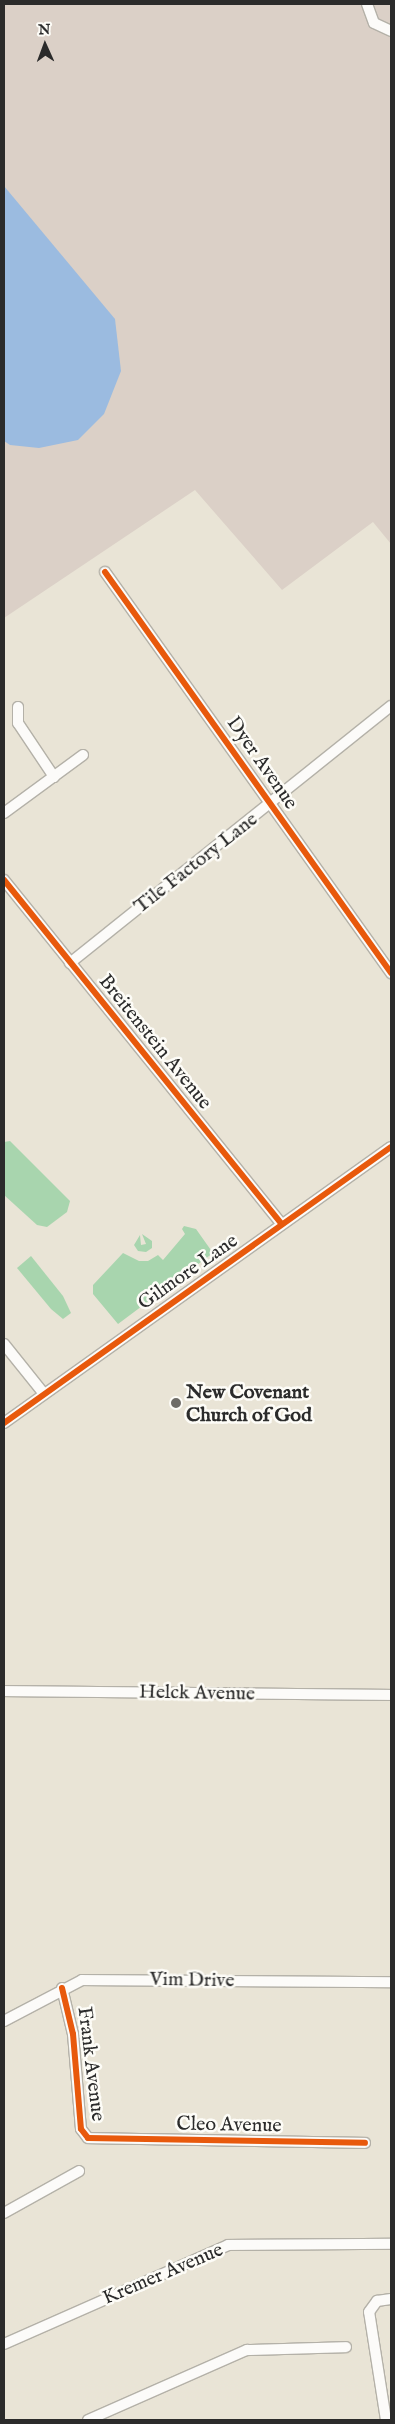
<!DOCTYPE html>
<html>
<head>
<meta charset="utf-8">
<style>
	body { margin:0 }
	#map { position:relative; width:395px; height:2424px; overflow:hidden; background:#e9e4d6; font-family:"IM FELL English",serif }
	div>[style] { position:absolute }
	.industrial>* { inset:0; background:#dbd0c7 }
	.green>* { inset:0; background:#a8d5ae }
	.water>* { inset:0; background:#9bbbe0 }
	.roads { filter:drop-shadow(1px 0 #b4b1a8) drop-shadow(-1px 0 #b4b1a8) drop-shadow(0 1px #b4b1a8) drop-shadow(0 -1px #b4b1a8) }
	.street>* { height:10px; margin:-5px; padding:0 5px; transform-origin:5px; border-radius:5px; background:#fcfbf9 }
	.cycleway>* { height:6px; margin:-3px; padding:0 3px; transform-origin:3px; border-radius:3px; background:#e8590c }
	.dots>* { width:14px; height:14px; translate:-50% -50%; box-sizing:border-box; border:2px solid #fdfcf7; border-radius:50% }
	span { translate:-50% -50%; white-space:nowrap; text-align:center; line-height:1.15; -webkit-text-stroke:5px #fdfcf7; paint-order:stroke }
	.street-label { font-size:20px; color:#2b2b2b }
	.poi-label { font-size:20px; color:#2b2b2b; font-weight:700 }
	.left { translate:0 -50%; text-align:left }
	.frame { position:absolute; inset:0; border:5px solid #2b2b2b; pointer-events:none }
	.north { position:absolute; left:20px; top:20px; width:50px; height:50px; -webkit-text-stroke:4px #fdfcf7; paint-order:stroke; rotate:358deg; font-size:14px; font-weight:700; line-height:20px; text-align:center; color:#2b2b2b }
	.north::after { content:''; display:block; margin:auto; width:18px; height:22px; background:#2b2b2b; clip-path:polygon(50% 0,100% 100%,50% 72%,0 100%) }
</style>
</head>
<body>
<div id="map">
	<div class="industrial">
		<div style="clip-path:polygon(4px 4px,391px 4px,391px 544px,373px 522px,282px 590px,195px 490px,4px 618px)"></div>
	</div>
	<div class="green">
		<div style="clip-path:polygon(10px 1141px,70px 1201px,67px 1212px,47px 1227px,37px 1225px,4px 1195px,4px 1142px)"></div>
		<div style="clip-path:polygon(184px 1226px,196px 1229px,213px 1253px,118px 1324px,93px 1294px,93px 1285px,123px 1253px,139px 1261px,148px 1261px,158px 1255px,163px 1260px,185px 1234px,182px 1229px)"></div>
		<div style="clip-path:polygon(142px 1234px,152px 1241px,152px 1248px,146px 1252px,138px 1251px,134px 1245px,140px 1235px,141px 1245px,146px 1244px)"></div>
		<div style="clip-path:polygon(31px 1256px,63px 1296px,71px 1313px,63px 1319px,51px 1309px,17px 1268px)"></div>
	</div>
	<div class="water">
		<div style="clip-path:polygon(4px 186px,115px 319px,121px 371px,104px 414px,78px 440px,39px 448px,10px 445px,4px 441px)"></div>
	</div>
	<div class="roads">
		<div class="street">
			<div style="left:367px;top:4px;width:20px;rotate:70deg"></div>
			<div style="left:374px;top:23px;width:19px;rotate:25deg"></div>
			<div style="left:105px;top:572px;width:493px;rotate:54.5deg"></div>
			<div style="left:18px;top:707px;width:16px;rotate:90deg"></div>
			<div style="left:18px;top:723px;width:65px;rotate:56.3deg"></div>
			<div style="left:4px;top:813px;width:98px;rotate:-36.3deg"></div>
			<div style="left:4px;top:880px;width:442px;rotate:51.1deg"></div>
			<div style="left:70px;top:963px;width:411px;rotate:-38.7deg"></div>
			<div style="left:4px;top:1344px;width:64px;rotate:51.3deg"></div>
			<div style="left:4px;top:1423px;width:475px;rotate:-35.5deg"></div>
			<div style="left:4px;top:1691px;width:387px;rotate:0.6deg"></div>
			<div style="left:62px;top:1988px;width:47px;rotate:76.6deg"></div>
			<div style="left:73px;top:2034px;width:95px;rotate:85.2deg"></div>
			<div style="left:81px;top:2129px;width:11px;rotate:52deg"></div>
			<div style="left:88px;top:2138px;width:277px;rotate:1deg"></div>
			<div style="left:4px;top:2021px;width:88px;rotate:-27.7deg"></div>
			<div style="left:82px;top:1980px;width:309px;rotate:0.4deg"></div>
			<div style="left:4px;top:2213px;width:86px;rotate:-29.2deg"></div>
			<div style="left:4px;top:2344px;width:245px;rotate:-23.8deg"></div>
			<div style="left:228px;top:2245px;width:163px;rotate:-0.4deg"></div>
			<div style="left:88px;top:2420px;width:174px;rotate:-23.8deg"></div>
			<div style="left:247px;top:2350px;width:99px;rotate:-1.7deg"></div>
			<div style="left:386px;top:2420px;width:109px;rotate:-98.9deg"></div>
			<div style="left:369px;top:2312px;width:14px;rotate:-54deg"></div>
			<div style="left:377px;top:2301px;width:14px;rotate:-8deg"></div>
		</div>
	</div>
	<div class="cycleway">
		<div style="left:105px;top:572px;width:493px;rotate:54.5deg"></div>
		<div style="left:4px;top:880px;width:442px;rotate:51.1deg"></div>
		<div style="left:4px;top:1423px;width:475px;rotate:-35.5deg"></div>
		<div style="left:62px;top:1988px;width:47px;rotate:76.6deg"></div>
		<div style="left:73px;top:2034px;width:95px;rotate:85.2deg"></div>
		<div style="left:81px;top:2129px;width:11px;rotate:52deg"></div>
		<div style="left:88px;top:2138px;width:277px;rotate:1deg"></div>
	</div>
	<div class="dots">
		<div style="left:176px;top:1403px;background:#6e6c67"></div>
	</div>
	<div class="street-label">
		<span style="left:262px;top:763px;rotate:55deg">Dyer Avenue</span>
		<span style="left:196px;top:863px;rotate:-38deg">Tile Factory Lane</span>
		<span style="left:155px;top:1042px;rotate:51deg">Breitenstein Avenue</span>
		<span style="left:188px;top:1272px;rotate:-35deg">Gilmore Lane</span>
		<span style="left:197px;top:1693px;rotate:1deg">Helck Avenue</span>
		<span style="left:192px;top:1980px;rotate:1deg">Vim Drive</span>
		<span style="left:91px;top:2064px;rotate:83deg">Frank Avenue</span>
		<span style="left:229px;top:2125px;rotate:1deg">Cleo Avenue</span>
		<span style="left:163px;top:2274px;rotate:-23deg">Kremer Avenue</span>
	</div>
	<div class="poi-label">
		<span class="left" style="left:186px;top:1404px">New Covenant<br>Church of God</span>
	</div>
	<div class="frame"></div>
	<div class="north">N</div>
</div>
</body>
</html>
